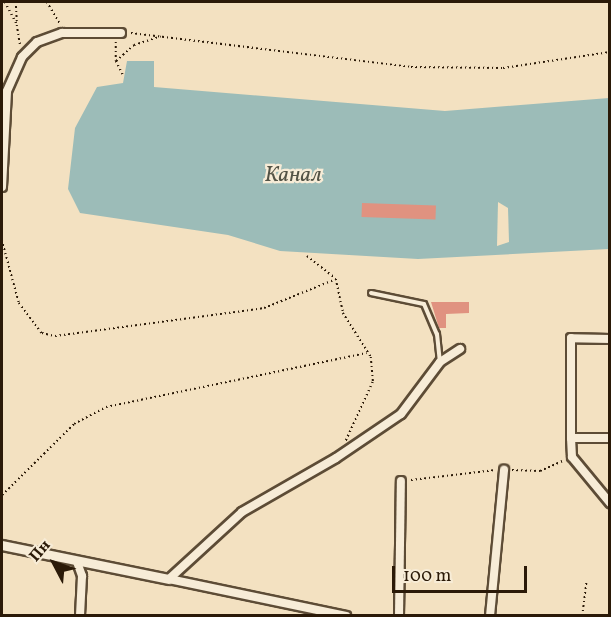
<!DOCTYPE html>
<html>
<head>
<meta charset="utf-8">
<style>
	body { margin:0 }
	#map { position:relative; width:611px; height:617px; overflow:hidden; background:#f3e1c1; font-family:Vollkorn,serif }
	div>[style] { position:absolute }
	.water>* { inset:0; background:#9cbcb8 }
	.pier>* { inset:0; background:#f3e1c1 }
	.building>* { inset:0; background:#e09280; transform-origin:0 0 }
	.path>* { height:1.5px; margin-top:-0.75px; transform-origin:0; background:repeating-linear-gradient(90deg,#2b1a08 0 1.5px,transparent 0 4.5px) }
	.roads { filter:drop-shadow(2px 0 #5d4c36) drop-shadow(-2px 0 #5d4c36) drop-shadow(0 2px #5d4c36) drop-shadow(0 -2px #5d4c36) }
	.service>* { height:4px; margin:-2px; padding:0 2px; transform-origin:2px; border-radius:2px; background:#f7ecd7 }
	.minor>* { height:8px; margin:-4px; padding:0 4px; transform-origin:4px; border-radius:4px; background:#f7ecd7 }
	.tertiary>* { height:9px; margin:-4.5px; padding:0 4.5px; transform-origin:4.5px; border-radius:4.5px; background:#f7ecd7 }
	span { translate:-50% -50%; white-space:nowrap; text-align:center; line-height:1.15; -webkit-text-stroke:4.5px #f7ecd7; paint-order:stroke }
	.water-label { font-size:22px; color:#535346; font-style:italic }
	.frame { position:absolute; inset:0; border:3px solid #2b1a08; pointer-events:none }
	.north { position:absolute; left:24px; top:533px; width:60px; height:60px; -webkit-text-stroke:4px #f7ecd7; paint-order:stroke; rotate:311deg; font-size:16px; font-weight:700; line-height:24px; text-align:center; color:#2b1a08 }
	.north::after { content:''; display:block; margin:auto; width:21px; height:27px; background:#2b1a08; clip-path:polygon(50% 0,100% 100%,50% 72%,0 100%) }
	.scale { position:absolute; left:392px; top:566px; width:135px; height:27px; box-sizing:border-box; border:3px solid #2b1a08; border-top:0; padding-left:8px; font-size:18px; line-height:21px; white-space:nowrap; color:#2b1a08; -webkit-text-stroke:4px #f7ecd7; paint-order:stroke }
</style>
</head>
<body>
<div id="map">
	<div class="water">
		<div style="clip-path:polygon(127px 61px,154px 61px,154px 87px,445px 111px,609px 98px,609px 249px,418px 259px,280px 251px,228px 235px,80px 213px,68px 189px,75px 128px,97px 87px,123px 83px)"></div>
	</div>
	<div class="pier">
		<div style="clip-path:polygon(498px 202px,508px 208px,509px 242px,497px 246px)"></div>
	</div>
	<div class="building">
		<div style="left:362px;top:203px;width:74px;height:14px;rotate:2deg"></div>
		<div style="clip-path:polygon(431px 302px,469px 302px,469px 313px,446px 314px,446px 328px,439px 328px)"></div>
	</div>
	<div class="path">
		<div style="left:5px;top:2px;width:26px;rotate:62deg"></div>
		<div style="left:17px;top:25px;width:20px;rotate:81deg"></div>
		<div style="left:16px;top:2px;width:22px;rotate:87deg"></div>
		<div style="left:47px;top:2px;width:26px;rotate:59deg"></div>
		<div style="left:131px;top:33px;width:282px;rotate:6.9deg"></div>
		<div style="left:411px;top:67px;width:92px;rotate:0.6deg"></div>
		<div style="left:503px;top:68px;width:108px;rotate:-8.5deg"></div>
		<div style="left:116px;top:42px;width:19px;rotate:90deg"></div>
		<div style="left:116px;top:61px;width:16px;rotate:63deg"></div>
		<div style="left:116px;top:61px;width:24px;rotate:-42deg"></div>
		<div style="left:134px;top:45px;width:28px;rotate:-18deg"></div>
		<div style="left:2px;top:240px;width:65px;rotate:74.9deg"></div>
		<div style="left:19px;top:303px;width:38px;rotate:53deg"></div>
		<div style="left:42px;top:333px;width:13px;rotate:13deg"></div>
		<div style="left:55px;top:336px;width:211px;rotate:-7.6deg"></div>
		<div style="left:264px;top:308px;width:78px;rotate:-21.9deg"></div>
		<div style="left:336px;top:279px;width:35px;rotate:78deg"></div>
		<div style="left:343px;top:313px;width:52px;rotate:57.5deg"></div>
		<div style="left:371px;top:357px;width:25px;rotate:85deg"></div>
		<div style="left:373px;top:382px;width:65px;rotate:114.6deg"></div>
		<div style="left:307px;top:256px;width:36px;rotate:38deg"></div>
		<div style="left:512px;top:470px;width:28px;rotate:2deg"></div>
		<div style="left:540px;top:471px;width:27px;rotate:-24deg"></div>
		<div style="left:411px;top:480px;width:85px;rotate:-6.8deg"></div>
		<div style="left:2px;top:495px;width:101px;rotate:-44.6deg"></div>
		<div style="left:74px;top:424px;width:36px;rotate:-28deg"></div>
		<div style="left:106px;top:407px;width:266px;rotate:-11.7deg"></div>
		<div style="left:582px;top:616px;width:35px;rotate:-83deg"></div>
	</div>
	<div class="roads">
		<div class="service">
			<div style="left:371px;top:293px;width:54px;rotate:11.7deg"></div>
			<div style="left:424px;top:304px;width:33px;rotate:67deg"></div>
			<div style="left:437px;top:334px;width:27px;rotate:84deg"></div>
		</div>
		<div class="minor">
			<div style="left:2px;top:187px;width:96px;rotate:-87deg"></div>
			<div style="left:7px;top:91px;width:37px;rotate:-66deg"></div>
			<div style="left:22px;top:57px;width:21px;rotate:-45deg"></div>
			<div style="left:37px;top:42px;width:27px;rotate:-20deg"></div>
			<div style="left:62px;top:33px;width:59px"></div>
			<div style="left:610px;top:339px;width:39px;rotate:-179deg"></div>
			<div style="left:571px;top:338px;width:100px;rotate:90deg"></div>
			<div style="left:571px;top:438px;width:19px;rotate:87deg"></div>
			<div style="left:572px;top:457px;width:60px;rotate:50.4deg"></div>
			<div style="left:571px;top:438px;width:39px"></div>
			<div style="left:77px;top:562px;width:15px;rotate:70deg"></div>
			<div style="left:82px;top:576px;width:40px;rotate:92.9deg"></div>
			<div style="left:169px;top:579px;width:99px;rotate:-42.5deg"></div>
			<div style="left:242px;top:512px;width:108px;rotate:-29.9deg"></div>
			<div style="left:336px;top:458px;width:78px;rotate:-34.1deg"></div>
			<div style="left:401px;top:414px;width:65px;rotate:-53.1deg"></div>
			<div style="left:440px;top:362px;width:24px;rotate:-33deg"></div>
			<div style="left:169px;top:579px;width:181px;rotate:11.8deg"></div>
			<div style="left:399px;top:616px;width:135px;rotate:-89.2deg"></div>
			<div style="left:490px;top:616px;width:147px;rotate:-84.5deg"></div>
		</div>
		<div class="tertiary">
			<div style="left:2px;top:545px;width:170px;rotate:11.5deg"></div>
		</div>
	</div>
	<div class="water-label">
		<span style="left:293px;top:176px">Канал</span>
	</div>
	<div class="frame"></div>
	<div class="north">Пн</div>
	<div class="scale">100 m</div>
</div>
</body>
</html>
